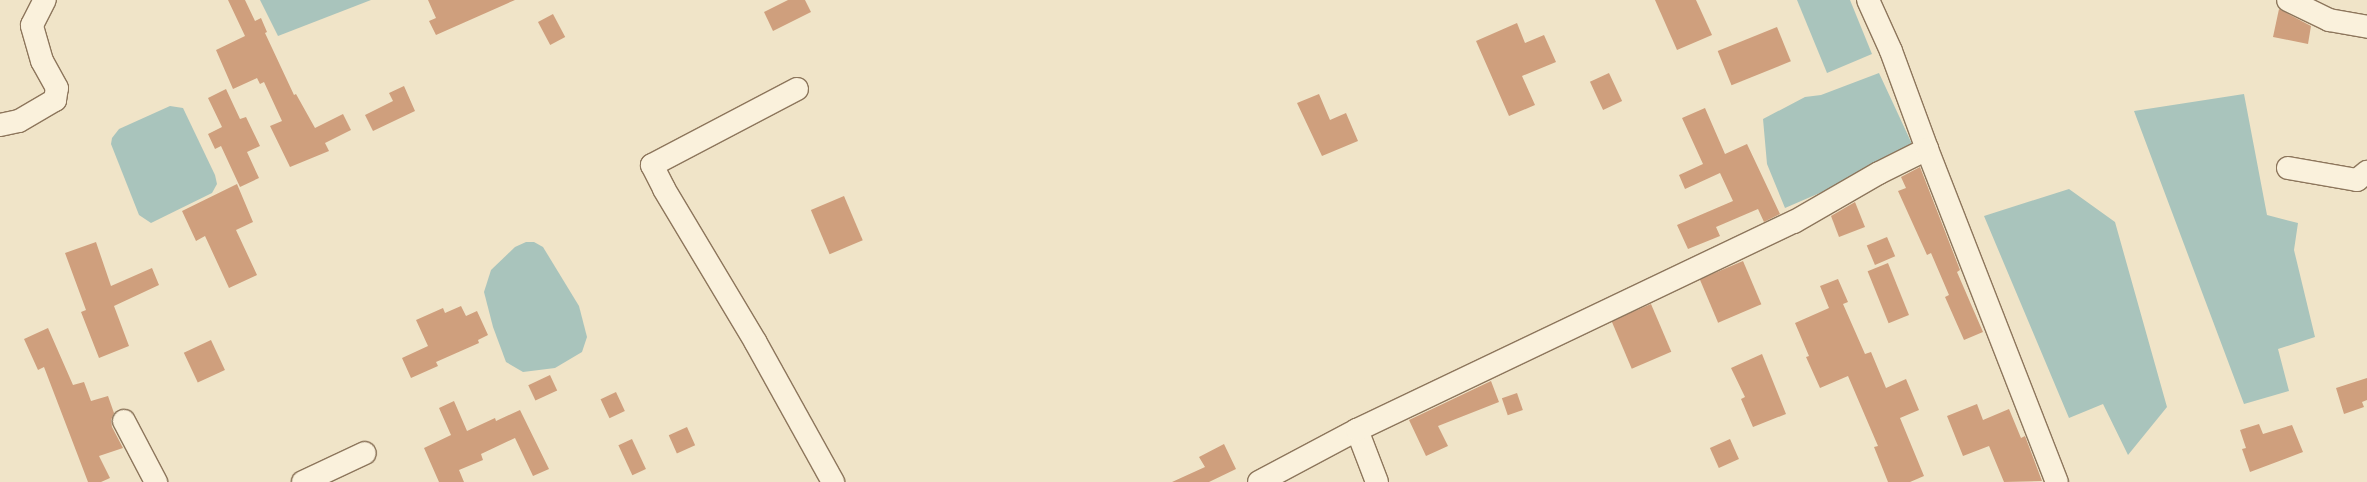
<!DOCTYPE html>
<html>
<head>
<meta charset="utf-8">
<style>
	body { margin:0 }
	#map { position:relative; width:2367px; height:482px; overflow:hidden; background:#f0e4c8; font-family:"PT Serif",serif }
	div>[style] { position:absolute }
	.water>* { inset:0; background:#a9c4bc }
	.building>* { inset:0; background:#cf9f7d; transform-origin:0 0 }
	.roads { filter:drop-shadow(1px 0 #8d765c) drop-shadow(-1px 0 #8d765c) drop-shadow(0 1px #8d765c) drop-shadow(0 -1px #8d765c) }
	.minor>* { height:22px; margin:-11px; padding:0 11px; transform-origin:11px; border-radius:11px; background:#faf1dc }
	span { translate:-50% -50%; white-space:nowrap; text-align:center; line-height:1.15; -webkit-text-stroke:4px #f7eed8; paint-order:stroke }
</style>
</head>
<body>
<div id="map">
	<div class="water">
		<div style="clip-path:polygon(260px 0,371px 0,278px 36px)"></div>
		<div style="clip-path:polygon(1797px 0,1850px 0,1872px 54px,1827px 73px)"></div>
		<div style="clip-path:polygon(1879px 73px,1912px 144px,1852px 179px,1785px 208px,1767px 164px,1763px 119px,1805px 97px,1821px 95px)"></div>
		<div style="clip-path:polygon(2244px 94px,2267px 215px,2298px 223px,2294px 250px,2315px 337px,2278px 349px,2289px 391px,2244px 404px,2134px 111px)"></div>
		<div style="clip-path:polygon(170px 106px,183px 108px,215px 175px,217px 184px,212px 193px,151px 223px,139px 215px,111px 144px,112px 138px,119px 129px)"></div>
		<div style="clip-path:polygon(2069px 189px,2115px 222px,2167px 407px,2128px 455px,2103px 404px,2069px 418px,1984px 216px)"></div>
		<div style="clip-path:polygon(526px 242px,534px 242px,543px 247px,579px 306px,587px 337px,582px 352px,555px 368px,523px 372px,506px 362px,493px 327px,484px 292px,491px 270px,515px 247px)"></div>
	</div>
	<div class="building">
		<div style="clip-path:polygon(228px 0,245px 0,255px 21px,261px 18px,267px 32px,265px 33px,294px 95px,296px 94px,315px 128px,343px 114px,351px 130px,325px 143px,329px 151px,290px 167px,270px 126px,282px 121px,264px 82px,260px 84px,257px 78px,233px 89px,216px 50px,245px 36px)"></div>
		<div style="clip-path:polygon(428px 0,515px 0,436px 35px,429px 21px,436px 18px)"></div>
		<div style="clip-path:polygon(788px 0,805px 0,811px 12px,773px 31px,764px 12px)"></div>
		<div style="clip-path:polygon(1655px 0,1696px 0,1712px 35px,1677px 50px)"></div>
		<div style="clip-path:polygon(2279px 9px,2311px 26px,2308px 44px,2273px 37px)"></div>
		<div style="left:553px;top:14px;width:26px;height:17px;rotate:62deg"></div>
		<div style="clip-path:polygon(1517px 23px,1525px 43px,1544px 35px,1556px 62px,1522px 76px,1535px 105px,1509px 116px,1476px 41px)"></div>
		<div style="left:1777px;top:27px;width:37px;height:64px;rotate:68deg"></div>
		<div style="left:1609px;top:73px;width:31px;height:21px;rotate:65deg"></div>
		<div style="clip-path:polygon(404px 86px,415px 111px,373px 131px,365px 115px,393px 101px,389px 93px)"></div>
		<div style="clip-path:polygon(226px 89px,240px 119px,246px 117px,260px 146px,247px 152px,259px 178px,240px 187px,221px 146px,215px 149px,208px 134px,222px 127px,208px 98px)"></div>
		<div style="clip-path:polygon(1319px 94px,1330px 120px,1346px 113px,1358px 141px,1322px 156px,1297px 103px)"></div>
		<div style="clip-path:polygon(1705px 108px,1725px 154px,1747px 144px,1780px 214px,1764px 222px,1758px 209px,1716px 227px,1720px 236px,1688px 249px,1677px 225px,1733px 201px,1720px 173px,1685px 189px,1679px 175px,1703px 164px,1682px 118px)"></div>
		<div style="clip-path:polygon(1920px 167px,1960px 270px,1957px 272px,1983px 332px,1964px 340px,1945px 297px,1949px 295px,1931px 253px,1927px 255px,1898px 191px,1906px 188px,1901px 177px)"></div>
		<div style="clip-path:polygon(237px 184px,253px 222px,236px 230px,257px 275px,229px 288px,205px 236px,196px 241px,182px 211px)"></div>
		<div style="left:844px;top:196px;width:48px;height:36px;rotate:67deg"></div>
		<div style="clip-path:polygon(1855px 202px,1865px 227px,1839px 237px,1831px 216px)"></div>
		<div style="left:1887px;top:237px;width:21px;height:22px;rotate:67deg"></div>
		<div style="clip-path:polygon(96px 242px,111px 286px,152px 268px,159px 285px,114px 306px,129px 346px,99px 358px,81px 312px,86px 310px,65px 253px)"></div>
		<div style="left:1743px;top:261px;width:47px;height:47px;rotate:67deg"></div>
		<div style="left:1888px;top:263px;width:56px;height:22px;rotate:68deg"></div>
		<div style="clip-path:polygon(1838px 279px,1848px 302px,1843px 304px,1865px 354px,1871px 352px,1886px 388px,1906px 379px,1919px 410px,1900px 418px,1924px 476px,1910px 482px,1888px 482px,1874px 447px,1878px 446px,1848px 376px,1820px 388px,1806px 357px,1809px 356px,1795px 323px,1829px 308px,1820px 286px)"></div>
		<div style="left:1651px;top:304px;width:52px;height:43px;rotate:67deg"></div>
		<div style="clip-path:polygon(461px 306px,466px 316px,477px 311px,488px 335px,478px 340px,479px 343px,436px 362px,438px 366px,411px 378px,402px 358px,428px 346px,416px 320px,443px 308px,445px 313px)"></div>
		<div style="clip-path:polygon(48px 328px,73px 385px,84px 382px,91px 401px,108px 396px,114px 413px,111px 420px,112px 427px,123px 448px,99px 456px,110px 478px,101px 482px,88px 482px,44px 367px,38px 370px,24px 339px)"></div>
		<div style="left:211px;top:340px;width:33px;height:30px;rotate:65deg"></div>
		<div style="clip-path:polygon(1762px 354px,1786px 414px,1753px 427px,1741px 399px,1745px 397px,1731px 368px)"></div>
		<div style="left:550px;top:375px;width:17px;height:24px;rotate:65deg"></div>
		<div style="clip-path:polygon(2367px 378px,2367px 400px,2362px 402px,2364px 407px,2344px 414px,2336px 388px)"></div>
		<div style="clip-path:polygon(1491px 381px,1499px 402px,1438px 426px,1448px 446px,1426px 456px,1409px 420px)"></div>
		<div style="left:616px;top:392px;width:21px;height:17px;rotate:65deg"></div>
		<div style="left:1517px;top:393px;width:18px;height:16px;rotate:71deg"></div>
		<div style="clip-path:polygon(454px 401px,467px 431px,495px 418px,496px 421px,520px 410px,549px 469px,533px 476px,515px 438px,481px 454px,483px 460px,459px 470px,464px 482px,439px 482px,424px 448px,451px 435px,439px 408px)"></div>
		<div style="clip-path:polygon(1977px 404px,1983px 420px,2009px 409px,2021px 438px,2025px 436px,2042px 481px,2004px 482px,1989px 446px,1963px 456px,1947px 416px)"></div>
		<div style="clip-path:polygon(2259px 424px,2263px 434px,2292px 425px,2303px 452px,2250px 472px,2242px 449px,2246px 448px,2240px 430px)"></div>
		<div style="left:687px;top:427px;width:20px;height:20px;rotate:66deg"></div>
		<div style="left:632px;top:439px;width:33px;height:15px;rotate:65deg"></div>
		<div style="left:1730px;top:439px;width:22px;height:22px;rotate:66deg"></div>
		<div style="clip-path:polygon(1224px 444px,1236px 469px,1209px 482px,1172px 482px,1205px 467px,1199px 457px)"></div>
	</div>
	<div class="roads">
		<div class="minor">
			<div style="left:1868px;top:0;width:56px;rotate:65.7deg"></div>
			<div style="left:1891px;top:51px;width:104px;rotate:69.8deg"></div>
			<div style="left:2288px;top:0;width:46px;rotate:26deg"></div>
			<div style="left:2329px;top:20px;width:39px;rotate:10deg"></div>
			<div style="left:797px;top:89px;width:164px;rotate:152.3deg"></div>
			<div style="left:652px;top:165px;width:27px;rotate:63deg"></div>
			<div style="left:664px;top:189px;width:179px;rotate:59.1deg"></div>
			<div style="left:756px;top:343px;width:159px;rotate:61deg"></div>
			<div style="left:0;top:125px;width:19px;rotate:-12deg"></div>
			<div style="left:19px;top:121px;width:42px;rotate:-30.3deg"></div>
			<div style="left:55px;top:100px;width:12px;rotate:-81deg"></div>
			<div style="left:57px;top:88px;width:31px;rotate:-119deg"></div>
			<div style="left:42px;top:61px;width:37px;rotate:-106deg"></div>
			<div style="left:32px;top:25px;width:28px;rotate:-63deg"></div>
			<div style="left:2288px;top:168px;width:70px;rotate:9.9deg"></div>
			<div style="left:2357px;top:180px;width:13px;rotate:-39deg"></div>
			<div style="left:124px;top:421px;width:69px;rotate:62.3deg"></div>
			<div style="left:303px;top:482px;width:68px;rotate:-25.1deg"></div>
			<div style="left:1259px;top:482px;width:111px;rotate:-28deg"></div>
			<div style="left:1377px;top:482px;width:56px;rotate:-111deg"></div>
			<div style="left:1357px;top:430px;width:484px;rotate:-25.5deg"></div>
			<div style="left:1794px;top:222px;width:98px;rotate:-30deg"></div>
			<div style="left:1879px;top:173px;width:54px;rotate:-26.6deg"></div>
			<div style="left:1927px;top:149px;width:357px;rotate:68.7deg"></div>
		</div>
	</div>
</div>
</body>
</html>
